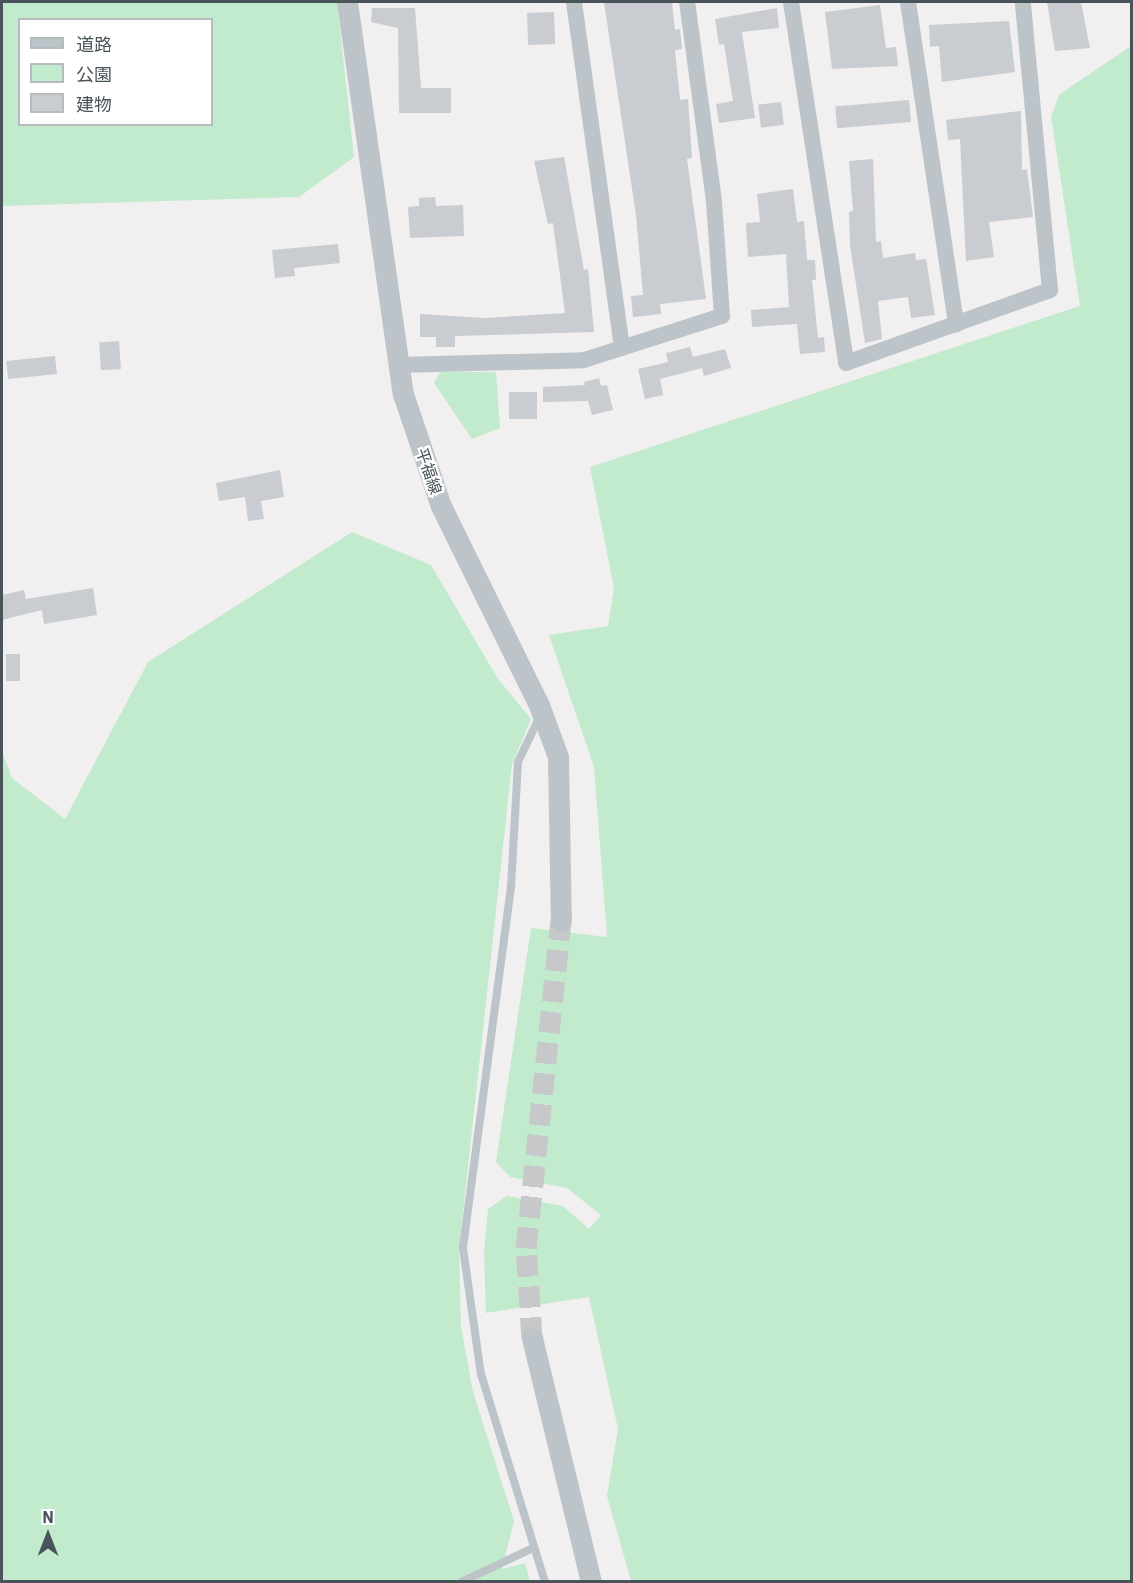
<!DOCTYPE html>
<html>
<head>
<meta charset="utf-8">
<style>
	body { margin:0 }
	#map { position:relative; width:1133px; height:1583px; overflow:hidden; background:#f1efef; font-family:"IBM Plex Sans","Noto Sans JP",sans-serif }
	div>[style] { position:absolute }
	.green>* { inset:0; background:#c2eacc }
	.building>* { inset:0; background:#c9ccd1; transform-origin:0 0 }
	.tertiary-tunnel>* { height:21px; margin-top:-10.5px; transform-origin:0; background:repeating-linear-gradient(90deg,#c7c8ca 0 21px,transparent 0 31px) }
	.service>* { height:8px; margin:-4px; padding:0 4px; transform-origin:4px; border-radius:4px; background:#bcc4ca }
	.minor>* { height:16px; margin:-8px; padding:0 8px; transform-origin:8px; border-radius:8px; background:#bcc4ca }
	.tertiary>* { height:21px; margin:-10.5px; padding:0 10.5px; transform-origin:10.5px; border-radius:10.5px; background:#bcc4ca }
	span { translate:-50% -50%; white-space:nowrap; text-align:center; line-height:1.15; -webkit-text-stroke:4.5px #fff; paint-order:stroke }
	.street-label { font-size:16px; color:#49545a }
	.frame { position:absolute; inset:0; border:3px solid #49545a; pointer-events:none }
	.legend { position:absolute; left:18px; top:18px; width:195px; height:108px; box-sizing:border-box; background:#fff; border:2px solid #b6bbbd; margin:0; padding:8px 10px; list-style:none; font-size:18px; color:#49545a }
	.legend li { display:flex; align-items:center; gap:12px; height:30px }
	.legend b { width:30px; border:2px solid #b6bbbd }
	.north { position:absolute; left:18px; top:1505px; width:60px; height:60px; -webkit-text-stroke:4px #fff; paint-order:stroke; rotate:0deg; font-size:16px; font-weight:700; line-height:24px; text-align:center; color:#49545a }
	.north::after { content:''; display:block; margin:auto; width:21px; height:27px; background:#49545a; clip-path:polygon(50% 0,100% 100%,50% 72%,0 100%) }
</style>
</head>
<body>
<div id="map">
	<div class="green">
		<div style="clip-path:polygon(evenodd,2px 2px,337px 2px,354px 157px,299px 197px,2px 206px,2px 2px,20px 20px,212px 20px,212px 124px,20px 124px,20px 20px)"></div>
		<div style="clip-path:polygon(1131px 46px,1131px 1581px,631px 1581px,607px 1496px,618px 1429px,589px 1297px,486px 1313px,484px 1252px,488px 1209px,507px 1196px,563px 1206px,589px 1229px,601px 1215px,567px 1188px,510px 1177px,496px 1162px,531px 928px,607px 937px,594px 767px,549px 635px,608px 626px,614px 588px,590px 467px,1080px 306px,1051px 116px,1060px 94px)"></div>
		<div style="clip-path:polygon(440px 372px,496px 372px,500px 428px,472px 439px,434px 383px)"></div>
		<div style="clip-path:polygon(352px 532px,431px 565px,498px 679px,531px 719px,512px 764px,459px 1249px,461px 1327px,473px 1392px,514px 1521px,502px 1569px,525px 1563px,530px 1581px,2px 1581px,2px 751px,12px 778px,65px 819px,148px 662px)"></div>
	</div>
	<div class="building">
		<div style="clip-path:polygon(604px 2px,672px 2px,675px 30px,680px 29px,682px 49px,675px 50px,680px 100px,688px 99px,692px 158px,687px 159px,706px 299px,660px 304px,661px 314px,633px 317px,631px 296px,643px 295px,636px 215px)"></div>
		<div style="clip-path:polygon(1047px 2px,1081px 2px,1090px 48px,1055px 51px)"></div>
		<div style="clip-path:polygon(880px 5px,886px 48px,896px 47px,898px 66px,832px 69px,825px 12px)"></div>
		<div style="clip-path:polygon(372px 8px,415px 8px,421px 88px,451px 88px,451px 113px,399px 113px,398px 28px,371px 22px)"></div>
		<div style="clip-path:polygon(777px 8px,779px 28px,742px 32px,755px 118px,719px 123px,716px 104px,733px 101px,724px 44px,719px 45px,715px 19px)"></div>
		<div style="left:554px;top:12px;width:32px;height:27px;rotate:88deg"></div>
		<div style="clip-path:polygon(1009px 21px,1015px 72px,942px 82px,939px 46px,930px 47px,929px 25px)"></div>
		<div style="left:909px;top:100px;width:22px;height:74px;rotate:85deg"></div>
		<div style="left:781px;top:102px;width:23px;height:23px;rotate:83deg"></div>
		<div style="clip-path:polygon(1021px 111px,1022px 170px,1027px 169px,1033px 217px,989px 222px,994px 257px,966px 261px,960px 139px,948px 140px,946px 120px)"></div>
		<div style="clip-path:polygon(564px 157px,584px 270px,588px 269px,594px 332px,455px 336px,455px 347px,436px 347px,436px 337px,420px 337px,420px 314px,486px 318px,565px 313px,553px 223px,548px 224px,534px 161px)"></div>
		<div style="clip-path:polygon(873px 159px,876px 242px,881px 241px,883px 258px,915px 253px,916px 260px,926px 259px,935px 315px,911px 318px,908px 297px,878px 301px,882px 339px,865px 343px,850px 245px,849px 212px,853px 211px,849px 161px)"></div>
		<div style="clip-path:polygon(793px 189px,797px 222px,804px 221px,807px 260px,815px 260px,816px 280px,812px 280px,818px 338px,824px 337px,825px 352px,800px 354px,797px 324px,752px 327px,751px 310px,789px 307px,786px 254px,748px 257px,746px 223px,760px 222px,757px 194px)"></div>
		<div style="clip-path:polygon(435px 197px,436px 206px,463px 205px,464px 236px,410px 238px,408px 207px,419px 206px,419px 198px)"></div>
		<div style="clip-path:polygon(338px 244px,340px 263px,294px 268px,295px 276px,275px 278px,272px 250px)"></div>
		<div style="left:119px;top:341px;width:28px;height:20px;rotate:86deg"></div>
		<div style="clip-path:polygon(690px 347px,693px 357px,725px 349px,731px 368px,704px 376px,702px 368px,660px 379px,663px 395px,645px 399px,638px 369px,668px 362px,666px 353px)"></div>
		<div style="left:55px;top:356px;width:18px;height:49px;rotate:84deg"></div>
		<div style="clip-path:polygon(599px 378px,601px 386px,607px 385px,613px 410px,592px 415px,588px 401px,543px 402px,543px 387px,585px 385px,584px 382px)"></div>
		<div style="left:537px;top:392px;width:27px;height:28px;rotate:90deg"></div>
		<div style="clip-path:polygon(280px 470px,284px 497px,261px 501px,264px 519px,248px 521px,245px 497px,219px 501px,216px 483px)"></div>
		<div style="clip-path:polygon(93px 588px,97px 615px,44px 624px,42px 610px,2px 620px,2px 595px,24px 590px,26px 599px)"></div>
		<div style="left:6px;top:654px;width:14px;height:27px"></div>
	</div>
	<div class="tertiary-tunnel">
		<div style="left:532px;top:1338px;width:90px;rotate:-93.8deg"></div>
		<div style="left:526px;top:1248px;width:329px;rotate:-83.9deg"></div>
	</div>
	<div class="service">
		<div style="left:540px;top:716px;width:51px;rotate:115.6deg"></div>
		<div style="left:518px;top:762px;width:125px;rotate:93.2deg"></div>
		<div style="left:511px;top:887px;width:364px;rotate:97.6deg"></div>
		<div style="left:463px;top:1248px;width:127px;rotate:81.9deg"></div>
		<div style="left:481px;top:1374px;width:218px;rotate:72.9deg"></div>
		<div style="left:461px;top:1582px;width:80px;rotate:-25.3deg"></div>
	</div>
	<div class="minor">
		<div style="left:574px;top:2px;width:348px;rotate:82.1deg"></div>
		<div style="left:791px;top:2px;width:365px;rotate:81.3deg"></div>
		<div style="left:846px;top:363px;width:217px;rotate:-19.7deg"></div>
		<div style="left:1050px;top:290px;width:289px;rotate:-95.4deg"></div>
		<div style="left:908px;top:2px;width:326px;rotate:81.5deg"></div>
		<div style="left:399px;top:365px;width:185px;rotate:-1.5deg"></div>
		<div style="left:584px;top:360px;width:145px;rotate:-17.7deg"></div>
		<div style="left:722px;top:316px;width:115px;rotate:-94deg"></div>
		<div style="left:714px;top:201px;width:201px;rotate:-97.7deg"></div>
	</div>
	<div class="tertiary">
		<div style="left:347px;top:2px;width:396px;rotate:81.9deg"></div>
		<div style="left:403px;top:394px;width:118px;rotate:71.3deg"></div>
		<div style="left:441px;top:506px;width:222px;rotate:63.8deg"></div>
		<div style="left:539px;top:705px;width:55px;rotate:69.9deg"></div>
		<div style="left:558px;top:757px;width:164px;rotate:89deg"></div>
		<div style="left:532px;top:1338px;width:251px;rotate:76.4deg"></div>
	</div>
	<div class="street-label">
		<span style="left:429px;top:471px;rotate:71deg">平福線</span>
	</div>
	<div class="frame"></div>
	<ul class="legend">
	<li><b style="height:8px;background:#bcc4ca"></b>道路</li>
	<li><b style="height:16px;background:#c2eacc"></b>公園</li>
	<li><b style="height:16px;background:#c9ccd1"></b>建物</li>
	</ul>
	<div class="north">N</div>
</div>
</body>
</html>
